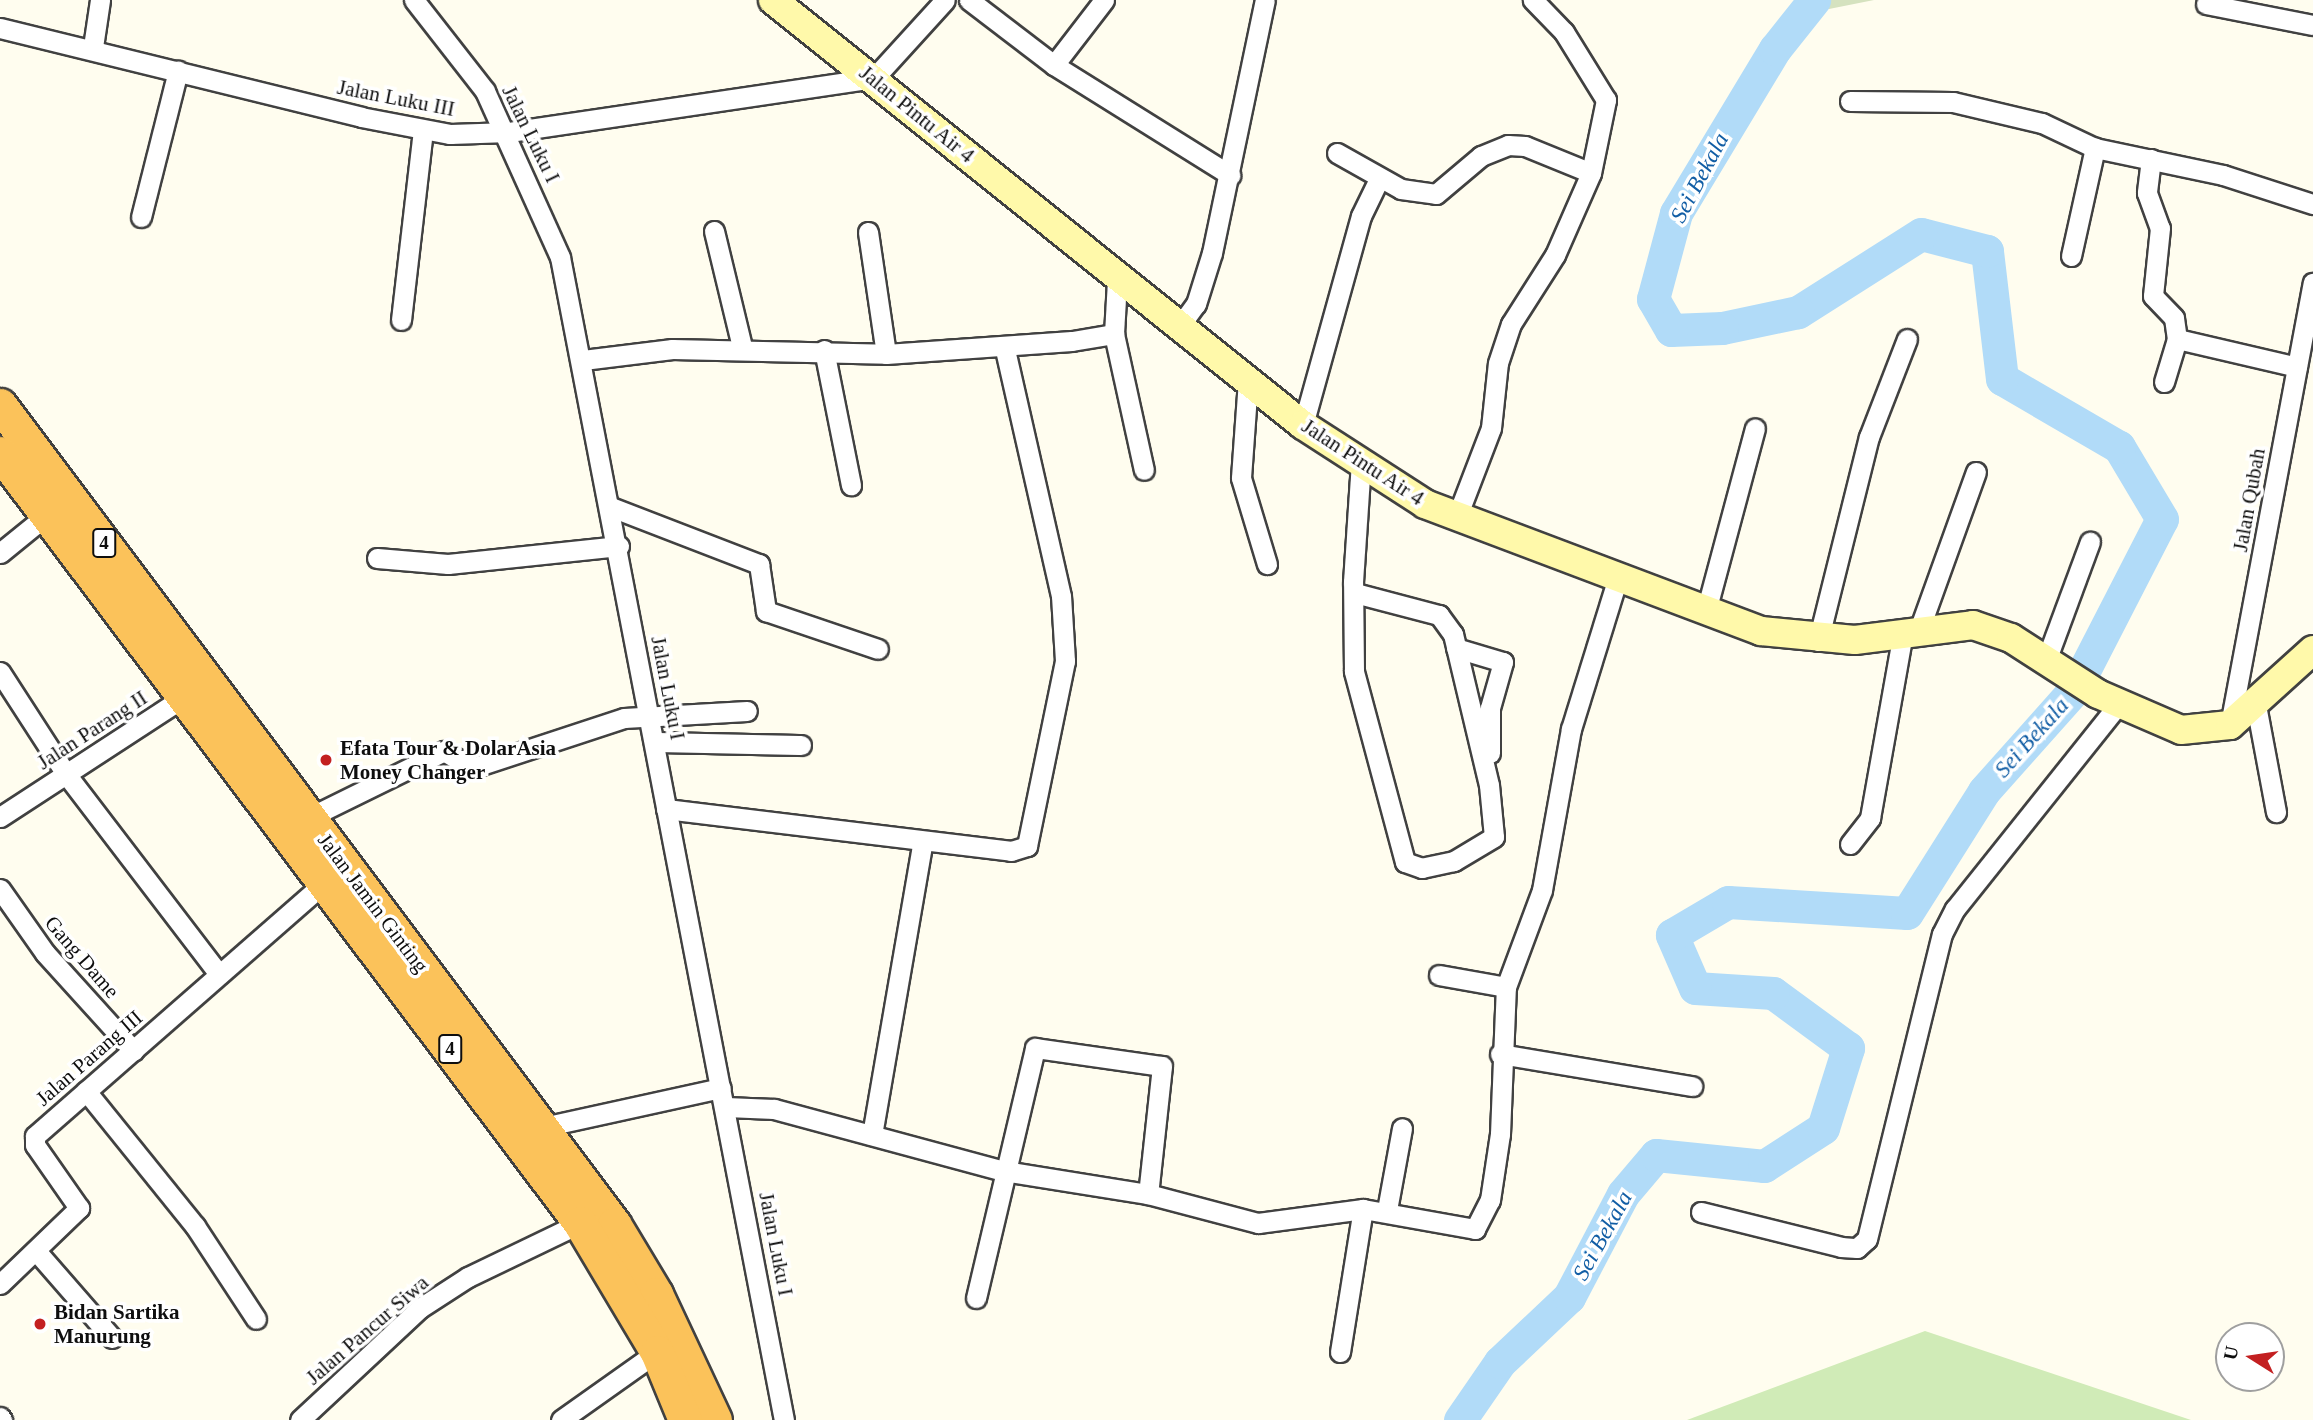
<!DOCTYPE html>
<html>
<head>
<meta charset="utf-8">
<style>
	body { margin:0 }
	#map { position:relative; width:2313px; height:1420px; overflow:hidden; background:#fffdef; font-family:Georgia,serif }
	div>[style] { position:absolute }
	.green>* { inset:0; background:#d0ebb7 }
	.cemetery>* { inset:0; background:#d5e2bf }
	.river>* { height:33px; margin:-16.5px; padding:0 16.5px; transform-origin:16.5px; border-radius:16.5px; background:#b1dbf8 }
	.roads { filter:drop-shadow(2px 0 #414141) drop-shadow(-2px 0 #414141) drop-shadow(0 2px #414141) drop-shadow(0 -2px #414141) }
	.minor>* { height:19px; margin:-9.5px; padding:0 9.5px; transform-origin:9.5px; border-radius:9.5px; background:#fff }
	.secondary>* { height:28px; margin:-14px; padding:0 14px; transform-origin:14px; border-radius:14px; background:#fff9aa }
	.trunk>* { height:33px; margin:-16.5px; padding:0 16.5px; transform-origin:16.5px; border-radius:16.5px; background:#fbc25a }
	.dots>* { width:19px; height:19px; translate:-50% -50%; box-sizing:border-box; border:4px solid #fff; border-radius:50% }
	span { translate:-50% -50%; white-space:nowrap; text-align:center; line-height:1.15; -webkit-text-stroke:7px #fff; paint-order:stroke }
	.shield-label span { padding:2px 5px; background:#fff; border:2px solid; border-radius:5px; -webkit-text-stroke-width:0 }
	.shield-label { font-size:19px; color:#0e0e0e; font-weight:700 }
	.street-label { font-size:21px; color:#0e0e0e }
	.poi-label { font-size:21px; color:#0e0e0e; font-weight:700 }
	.left { translate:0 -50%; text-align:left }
	.water-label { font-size:23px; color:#125ea5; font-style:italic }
	.north { position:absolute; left:2215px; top:1322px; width:70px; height:70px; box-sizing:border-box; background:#fff; border:2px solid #9f9f9f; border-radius:50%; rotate:282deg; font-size:19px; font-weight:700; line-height:28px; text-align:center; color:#0e0e0e }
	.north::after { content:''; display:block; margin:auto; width:24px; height:32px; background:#c32021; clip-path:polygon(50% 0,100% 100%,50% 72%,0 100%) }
</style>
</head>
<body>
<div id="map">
	<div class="green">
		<div style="clip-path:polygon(1925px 1331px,2191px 1420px,1687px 1420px)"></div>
	</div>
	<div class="cemetery">
		<div style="clip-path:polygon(1825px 0,1874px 0,1824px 10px)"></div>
	</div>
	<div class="river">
		<div style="left:1460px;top:1420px;width:70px;rotate:-55.4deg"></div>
		<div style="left:1500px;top:1362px;width:95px;rotate:-43.3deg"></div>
		<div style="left:1569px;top:1297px;width:116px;rotate:-62.3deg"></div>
		<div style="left:1623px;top:1194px;width:51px;rotate:-49.8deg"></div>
		<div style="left:1656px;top:1155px;width:109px;rotate:5.8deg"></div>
		<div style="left:1764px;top:1166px;width:70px;rotate:-32.8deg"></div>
		<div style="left:1823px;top:1128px;width:84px;rotate:-72.6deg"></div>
		<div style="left:1848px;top:1048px;width:93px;rotate:-143.7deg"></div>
		<div style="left:1773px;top:993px;width:78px;rotate:-176.3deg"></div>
		<div style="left:1695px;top:988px;width:58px;rotate:-113.5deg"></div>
		<div style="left:1672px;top:935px;width:65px;rotate:-30.5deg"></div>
		<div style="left:1728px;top:902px;width:179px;rotate:3.5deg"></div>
		<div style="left:1907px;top:913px;width:144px;rotate:-57.7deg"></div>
		<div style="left:1984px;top:791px;width:135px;rotate:-48.3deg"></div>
		<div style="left:2074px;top:690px;width:192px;rotate:-62.8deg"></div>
		<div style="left:2162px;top:519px;width:84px;rotate:-120.8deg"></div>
		<div style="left:2119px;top:447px;width:135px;rotate:-149.8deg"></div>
		<div style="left:2002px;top:379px;width:129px;rotate:-96.7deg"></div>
		<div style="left:1987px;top:251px;width:68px;rotate:-165.6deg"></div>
		<div style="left:1921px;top:234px;width:146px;rotate:147.6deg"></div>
		<div style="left:1798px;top:312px;width:78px;rotate:168.1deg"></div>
		<div style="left:1722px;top:328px;width:51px;rotate:177.8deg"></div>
		<div style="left:1671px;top:330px;width:36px;rotate:-120deg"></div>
		<div style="left:1653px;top:299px;width:89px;rotate:-75deg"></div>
		<div style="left:1676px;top:213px;width:192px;rotate:-58.9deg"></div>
		<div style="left:1775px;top:49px;width:63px;rotate:-51.5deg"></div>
	</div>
	<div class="roads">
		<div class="minor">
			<div style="left:414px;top:0;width:115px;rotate:52deg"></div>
			<div style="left:485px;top:91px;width:182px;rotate:65.7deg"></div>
			<div style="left:560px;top:257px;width:1184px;rotate:79.1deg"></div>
			<div style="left:969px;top:0;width:107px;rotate:37.4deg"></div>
			<div style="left:1054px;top:65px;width:208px;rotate:32deg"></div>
			<div style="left:2206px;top:4px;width:109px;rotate:11.1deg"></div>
			<div style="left:0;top:28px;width:372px;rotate:13.8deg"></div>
			<div style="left:361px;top:117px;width:91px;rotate:10.8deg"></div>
			<div style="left:450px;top:134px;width:59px;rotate:-1.9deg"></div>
			<div style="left:509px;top:132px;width:369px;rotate:-8.4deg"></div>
			<div style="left:874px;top:78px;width:105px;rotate:-47.7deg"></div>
			<div style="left:93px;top:47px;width:48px;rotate:-81.5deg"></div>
			<div style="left:1054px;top:65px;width:82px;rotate:-52.4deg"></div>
			<div style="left:1850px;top:101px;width:103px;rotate:0.6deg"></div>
			<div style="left:1953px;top:102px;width:91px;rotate:13.3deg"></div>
			<div style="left:2042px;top:123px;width:59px;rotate:25.3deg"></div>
			<div style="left:2095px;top:148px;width:131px;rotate:11.9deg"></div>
			<div style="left:2223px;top:175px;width:95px;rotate:17.9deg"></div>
			<div style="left:1337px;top:153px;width:73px;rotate:29.4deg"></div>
			<div style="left:1401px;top:189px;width:35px;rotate:8deg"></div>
			<div style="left:1436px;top:194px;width:59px;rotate:-40.2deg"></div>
			<div style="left:1481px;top:156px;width:29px;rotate:-22deg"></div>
			<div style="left:1508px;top:145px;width:17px;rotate:3deg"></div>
			<div style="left:1525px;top:146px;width:71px;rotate:22.2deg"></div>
			<div style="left:1591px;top:173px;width:75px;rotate:-78.4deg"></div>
			<div style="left:1606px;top:100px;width:80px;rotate:-121.7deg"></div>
			<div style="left:1564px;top:32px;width:45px;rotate:-134.1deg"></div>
			<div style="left:2151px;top:159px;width:34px;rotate:97deg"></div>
			<div style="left:2147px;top:193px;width:37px;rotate:70deg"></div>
			<div style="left:2160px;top:228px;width:68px;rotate:95.9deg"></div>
			<div style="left:2153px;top:296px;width:30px;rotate:46deg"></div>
			<div style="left:2174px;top:318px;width:21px;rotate:82deg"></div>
			<div style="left:2177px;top:339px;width:45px;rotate:106.8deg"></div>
			<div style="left:141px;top:217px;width:151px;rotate:-75.8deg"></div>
			<div style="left:714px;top:231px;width:119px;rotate:76.4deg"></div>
			<div style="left:868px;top:232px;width:123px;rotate:81.6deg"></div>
			<div style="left:2071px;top:256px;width:111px;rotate:-77.5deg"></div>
			<div style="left:401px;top:320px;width:191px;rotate:-83.4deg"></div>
			<div style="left:1179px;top:327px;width:29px;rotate:-54deg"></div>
			<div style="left:1196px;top:304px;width:53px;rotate:-72.6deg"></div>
			<div style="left:1212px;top:253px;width:258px;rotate:-78.2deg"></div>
			<div style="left:1114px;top:334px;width:139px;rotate:77.6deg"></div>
			<div style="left:2177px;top:339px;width:123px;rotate:13.1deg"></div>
			<div style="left:824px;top:350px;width:138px;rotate:78.7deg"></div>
			<div style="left:583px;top:360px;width:90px;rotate:-7deg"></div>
			<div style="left:672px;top:349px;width:214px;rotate:1.3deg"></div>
			<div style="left:886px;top:354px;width:186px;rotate:-4deg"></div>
			<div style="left:1072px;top:341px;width:43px;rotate:-9.5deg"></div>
			<div style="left:1114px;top:334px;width:54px;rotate:-86.8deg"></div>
			<div style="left:1248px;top:380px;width:98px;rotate:94.1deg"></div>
			<div style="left:1241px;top:478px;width:90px;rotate:73.2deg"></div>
			<div style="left:1303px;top:425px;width:217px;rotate:-74.5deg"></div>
			<div style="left:1361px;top:216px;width:41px;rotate:-64.1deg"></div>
			<div style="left:611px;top:507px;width:159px;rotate:21.1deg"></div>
			<div style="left:759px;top:564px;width:48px;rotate:81.5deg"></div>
			<div style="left:766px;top:611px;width:118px;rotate:18.7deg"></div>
			<div style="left:1458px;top:514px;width:92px;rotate:-69deg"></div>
			<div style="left:1491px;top:428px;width:65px;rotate:-83.9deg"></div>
			<div style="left:1498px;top:363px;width:41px;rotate:-71.6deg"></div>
			<div style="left:1511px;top:324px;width:82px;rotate:-57.5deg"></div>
			<div style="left:1555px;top:255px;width:90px;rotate:-66.3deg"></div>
			<div style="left:0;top:553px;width:60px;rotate:-39deg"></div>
			<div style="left:377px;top:558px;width:71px;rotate:4.8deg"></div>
			<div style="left:448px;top:564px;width:172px;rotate:-6deg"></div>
			<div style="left:1355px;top:593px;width:87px;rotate:14.7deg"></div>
			<div style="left:1439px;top:615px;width:24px;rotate:54deg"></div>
			<div style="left:1453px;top:634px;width:155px;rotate:76.6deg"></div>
			<div style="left:1489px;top:785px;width:52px;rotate:84.5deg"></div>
			<div style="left:1494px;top:837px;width:47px;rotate:149deg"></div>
			<div style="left:1454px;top:861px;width:33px;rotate:168deg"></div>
			<div style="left:1422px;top:868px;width:18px;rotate:-161deg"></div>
			<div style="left:1405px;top:862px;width:198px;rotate:-105deg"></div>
			<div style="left:1354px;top:671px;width:89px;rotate:-90.6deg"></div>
			<div style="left:1353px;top:582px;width:120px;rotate:-86.2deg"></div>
			<div style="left:1706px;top:611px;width:189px;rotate:-75deg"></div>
			<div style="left:1919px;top:630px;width:168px;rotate:-70.2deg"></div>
			<div style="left:1818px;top:641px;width:210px;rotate:-76deg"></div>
			<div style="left:1869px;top:437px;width:105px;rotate:-68.8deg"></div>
			<div style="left:1456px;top:648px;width:49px;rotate:16.6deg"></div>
			<div style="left:1503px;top:662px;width:48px;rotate:105.8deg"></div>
			<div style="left:1490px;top:708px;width:45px;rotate:90deg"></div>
			<div style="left:2047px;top:658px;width:124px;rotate:-69.7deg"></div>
			<div style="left:0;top:672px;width:121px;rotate:57.1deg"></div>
			<div style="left:66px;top:774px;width:252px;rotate:52.6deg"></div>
			<div style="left:2256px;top:705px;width:109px;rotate:79.4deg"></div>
			<div style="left:2230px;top:725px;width:450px;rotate:-79.4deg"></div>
			<div style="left:655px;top:742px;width:146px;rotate:1.2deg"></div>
			<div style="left:666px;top:809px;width:348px;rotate:6.9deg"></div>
			<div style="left:1011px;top:851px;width:17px;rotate:-17deg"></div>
			<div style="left:1027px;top:846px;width:189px;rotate:-78.4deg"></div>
			<div style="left:1065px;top:661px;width:65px;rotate:-93.5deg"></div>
			<div style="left:1061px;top:596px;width:256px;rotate:-102.8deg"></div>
			<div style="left:0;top:817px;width:227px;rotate:-33.1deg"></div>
			<div style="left:308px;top:818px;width:152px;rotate:-26.2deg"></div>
			<div style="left:444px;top:751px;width:33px;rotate:31deg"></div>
			<div style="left:472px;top:768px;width:160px;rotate:-18.2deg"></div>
			<div style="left:624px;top:718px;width:123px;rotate:-3.3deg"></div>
			<div style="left:1850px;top:844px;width:33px;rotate:-52deg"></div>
			<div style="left:1870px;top:818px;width:188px;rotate:-79.9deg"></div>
			<div style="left:0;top:889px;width:78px;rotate:54.9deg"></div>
			<div style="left:45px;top:953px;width:132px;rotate:47.8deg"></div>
			<div style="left:1439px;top:975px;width:68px;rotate:10.2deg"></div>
			<div style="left:1500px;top:1054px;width:195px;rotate:9.5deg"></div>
			<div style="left:86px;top:1091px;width:174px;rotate:51.1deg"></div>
			<div style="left:195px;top:1226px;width:111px;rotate:56.7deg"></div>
			<div style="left:726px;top:1107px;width:48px;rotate:2.4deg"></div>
			<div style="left:774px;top:1109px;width:238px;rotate:15.1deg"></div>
			<div style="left:1004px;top:1171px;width:146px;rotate:9.1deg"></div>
			<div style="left:1148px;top:1194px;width:114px;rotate:14.8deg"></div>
			<div style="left:1258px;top:1223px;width:106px;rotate:-7.6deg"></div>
			<div style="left:1363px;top:1209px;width:114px;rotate:10.1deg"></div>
			<div style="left:1475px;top:1229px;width:33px;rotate:-63deg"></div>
			<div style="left:1490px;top:1200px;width:67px;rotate:-81.4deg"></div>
			<div style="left:1500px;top:1134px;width:147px;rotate:-87.7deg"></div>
			<div style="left:1506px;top:987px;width:103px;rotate:-69.6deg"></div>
			<div style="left:1542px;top:890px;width:164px;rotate:-79.8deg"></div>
			<div style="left:1571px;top:729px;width:159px;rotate:-72.8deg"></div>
			<div style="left:543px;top:1127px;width:182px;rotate:-12.4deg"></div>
			<div style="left:872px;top:1135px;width:298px;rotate:-80.2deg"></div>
			<div style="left:1387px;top:1210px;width:83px;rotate:-79.6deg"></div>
			<div style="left:1701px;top:1212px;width:144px;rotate:14deg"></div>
			<div style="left:1841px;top:1247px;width:16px;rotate:4deg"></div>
			<div style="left:1857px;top:1248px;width:13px;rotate:-42deg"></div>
			<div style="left:1867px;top:1239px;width:314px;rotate:-76.2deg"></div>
			<div style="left:1942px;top:934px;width:28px;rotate:-63deg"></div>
			<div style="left:1955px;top:909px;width:261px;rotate:-51.4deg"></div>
			<div style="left:37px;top:1252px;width:114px;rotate:48.9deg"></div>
			<div style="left:0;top:1284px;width:110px;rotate:-43.9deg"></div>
			<div style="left:79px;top:1208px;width:77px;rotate:-124.9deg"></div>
			<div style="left:35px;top:1145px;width:9px;rotate:-90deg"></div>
			<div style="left:35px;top:1136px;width:381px;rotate:-41.2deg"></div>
			<div style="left:976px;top:1298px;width:257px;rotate:-76.7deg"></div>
			<div style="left:1035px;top:1048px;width:128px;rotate:8.1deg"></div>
			<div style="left:1162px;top:1066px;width:129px;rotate:96.2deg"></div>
			<div style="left:1340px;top:1352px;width:145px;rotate:-80.9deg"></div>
			<div style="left:0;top:1417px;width:4px;rotate:56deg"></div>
			<div style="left:300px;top:1420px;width:164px;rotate:-43deg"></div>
			<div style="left:420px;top:1308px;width:57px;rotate:-32.9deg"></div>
			<div style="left:468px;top:1277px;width:124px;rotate:-25.7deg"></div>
			<div style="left:561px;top:1420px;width:118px;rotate:-35.3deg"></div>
		</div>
		<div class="secondary">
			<div style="left:773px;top:0;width:679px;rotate:38.73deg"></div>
			<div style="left:1303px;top:425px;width:145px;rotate:32.9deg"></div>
			<div style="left:1425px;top:504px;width:359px;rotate:20.7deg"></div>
			<div style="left:1761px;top:631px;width:94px;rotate:5.5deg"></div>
			<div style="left:1855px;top:640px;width:119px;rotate:-7.2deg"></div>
			<div style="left:1973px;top:625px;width:40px;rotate:18.9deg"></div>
			<div style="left:2011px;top:638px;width:103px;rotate:32.8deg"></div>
			<div style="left:2098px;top:694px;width:90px;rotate:23.4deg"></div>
			<div style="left:2181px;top:730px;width:49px;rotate:-5.8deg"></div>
			<div style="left:2230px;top:725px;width:112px;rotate:-42.1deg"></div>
		</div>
		<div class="trunk">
			<div style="left:0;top:405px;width:1024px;rotate:53.14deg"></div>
			<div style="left:614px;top:1224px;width:82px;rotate:59deg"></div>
			<div style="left:656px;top:1294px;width:139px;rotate:64.9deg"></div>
			<div style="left:0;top:453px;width:964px;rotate:53.01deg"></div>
			<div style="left:580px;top:1223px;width:150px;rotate:59.2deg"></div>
			<div style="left:657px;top:1352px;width:74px;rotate:67.6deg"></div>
		</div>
	</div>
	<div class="dots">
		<div style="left:326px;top:760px;background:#c32021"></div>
		<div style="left:40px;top:1324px;background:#c32021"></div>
	</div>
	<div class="shield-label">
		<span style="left:104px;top:543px">4</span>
		<span style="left:450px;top:1049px">4</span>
	</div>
	<div class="street-label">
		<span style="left:396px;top:98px;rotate:11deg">Jalan Luku III</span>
		<span style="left:917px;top:114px;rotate:39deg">Jalan Pintu Air 4</span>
		<span style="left:531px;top:134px;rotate:64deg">Jalan Luku I</span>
		<span style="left:1363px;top:462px;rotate:33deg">Jalan Pintu Air 4</span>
		<span style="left:2249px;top:500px;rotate:-80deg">Jalan Qubah</span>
		<span style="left:668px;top:688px;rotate:79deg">Jalan Luku I</span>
		<span style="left:92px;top:730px;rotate:-33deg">Jalan Parang II</span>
		<span style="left:373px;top:903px;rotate:53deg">Jalan Jamin Ginting</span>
		<span style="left:82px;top:957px;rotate:49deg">Gang Dame</span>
		<span style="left:89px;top:1058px;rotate:-41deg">Jalan Parang III</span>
		<span style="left:776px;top:1244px;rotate:79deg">Jalan Luku I</span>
		<span style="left:367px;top:1330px;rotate:-41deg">Jalan Pancur Siwa</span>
	</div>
	<div class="poi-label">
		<span class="left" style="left:340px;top:760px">Efata Tour &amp; DolarAsia<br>Money Changer</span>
		<span class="left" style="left:54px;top:1324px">Bidan Sartika<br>Manurung</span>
	</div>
	<div class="water-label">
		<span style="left:1700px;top:178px;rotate:-62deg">Sei Bekala</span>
		<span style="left:2032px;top:738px;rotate:-48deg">Sei Bekala</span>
		<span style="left:1603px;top:1236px;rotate:-61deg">Sei Bekala</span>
	</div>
	<div class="north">U</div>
</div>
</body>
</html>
